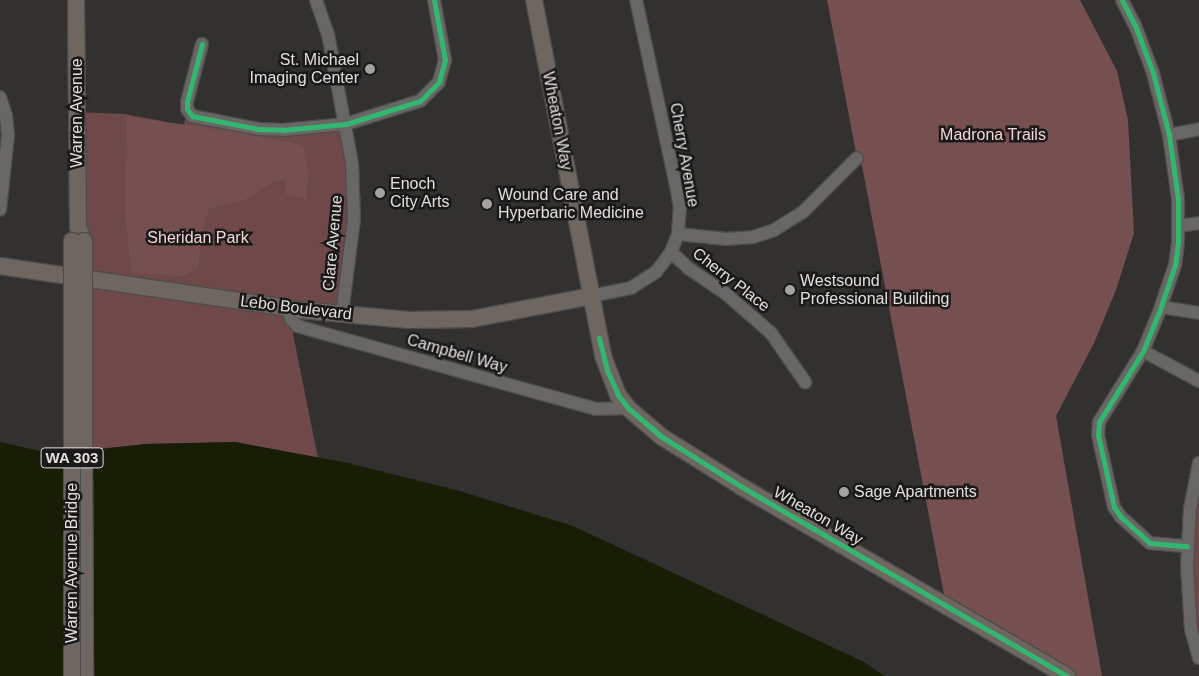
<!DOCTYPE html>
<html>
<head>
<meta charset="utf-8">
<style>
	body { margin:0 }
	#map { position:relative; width:1199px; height:676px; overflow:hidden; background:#32312f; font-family:Helvetica,sans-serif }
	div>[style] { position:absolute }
	.green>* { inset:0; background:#6f494a }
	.forest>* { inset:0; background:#765051 }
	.water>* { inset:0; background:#181d05 }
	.roads { filter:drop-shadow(1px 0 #4e4d4b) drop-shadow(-1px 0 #4e4d4b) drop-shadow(0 1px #4e4d4b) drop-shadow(0 -1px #4e4d4b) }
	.minor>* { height:12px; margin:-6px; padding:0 6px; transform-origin:6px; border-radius:6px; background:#686765 }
	.major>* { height:16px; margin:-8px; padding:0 8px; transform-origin:8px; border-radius:8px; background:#6e6761 }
	.bridges { filter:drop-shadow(1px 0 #4e4d4b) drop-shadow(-1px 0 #4e4d4b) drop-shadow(0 1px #4e4d4b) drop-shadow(0 -1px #4e4d4b) }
	.major-bridge>* { height:16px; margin:-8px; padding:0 8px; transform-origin:8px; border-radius:8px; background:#6e6761 }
	.cycleway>* { height:5px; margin:-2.5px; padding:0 2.5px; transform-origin:2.5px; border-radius:2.5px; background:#33b770 }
	.dots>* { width:14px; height:14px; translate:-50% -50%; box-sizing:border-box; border:2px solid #1a1918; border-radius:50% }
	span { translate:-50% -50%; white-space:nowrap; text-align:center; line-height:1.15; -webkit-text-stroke:5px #1a1918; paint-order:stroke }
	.shield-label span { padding:1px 4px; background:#1a1918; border:1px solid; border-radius:4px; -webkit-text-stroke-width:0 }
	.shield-label { font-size:15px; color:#e2e0de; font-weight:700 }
	.poi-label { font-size:16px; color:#e2e0de }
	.right { translate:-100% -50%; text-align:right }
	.left { translate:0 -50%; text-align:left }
	.street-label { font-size:16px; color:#e2e0de }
	.park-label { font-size:16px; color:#f5d5d5 }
</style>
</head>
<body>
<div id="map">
	<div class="green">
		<div style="clip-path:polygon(187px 109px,258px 129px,346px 124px,352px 163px,342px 314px,288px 309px,318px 458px,235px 442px,145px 444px,84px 451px,76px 112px,124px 114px,184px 125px)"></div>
		<div style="clip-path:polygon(1199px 463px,1199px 658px,1189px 612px)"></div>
	</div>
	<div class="forest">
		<div style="clip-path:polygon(827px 0,1080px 0,1117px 71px,1128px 120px,1134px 233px,1116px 290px,1094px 343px,1056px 416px,1102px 676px,1067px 676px,946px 605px,862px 166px,857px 158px)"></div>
		<div style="clip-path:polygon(127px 117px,230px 131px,303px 145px,309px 173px,306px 199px,286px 194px,286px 179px,274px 182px,244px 200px,209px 209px,202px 231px,198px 268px,183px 276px,131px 273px,125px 210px)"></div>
	</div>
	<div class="water">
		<div style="clip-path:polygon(0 442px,54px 454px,145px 444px,235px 442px,348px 463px,456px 490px,573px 526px,864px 662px,885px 676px,0 676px)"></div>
	</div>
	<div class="roads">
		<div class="minor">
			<div style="left:316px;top:0;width:36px;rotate:71deg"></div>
			<div style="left:328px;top:34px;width:131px;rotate:79.5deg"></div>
			<div style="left:352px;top:163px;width:56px;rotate:88deg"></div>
			<div style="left:354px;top:219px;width:96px;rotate:97.2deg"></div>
			<div style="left:1122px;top:0;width:28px;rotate:63deg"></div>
			<div style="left:1135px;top:25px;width:51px;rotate:69.4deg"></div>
			<div style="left:1153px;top:73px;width:64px;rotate:75.5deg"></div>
			<div style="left:1169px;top:135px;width:65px;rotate:82deg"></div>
			<div style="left:1178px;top:199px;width:43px;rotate:90deg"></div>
			<div style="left:1178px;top:242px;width:23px;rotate:97deg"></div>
			<div style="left:1175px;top:265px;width:50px;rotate:108.8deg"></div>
			<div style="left:1159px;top:312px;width:42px;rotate:112.3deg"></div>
			<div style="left:1143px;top:351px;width:84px;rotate:121.8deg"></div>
			<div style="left:1099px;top:422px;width:13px;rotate:94deg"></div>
			<div style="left:1098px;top:435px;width:74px;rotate:77.5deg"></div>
			<div style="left:1114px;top:507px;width:12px;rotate:55deg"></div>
			<div style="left:1121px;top:517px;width:39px;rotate:42deg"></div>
			<div style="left:1150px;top:543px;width:37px;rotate:5deg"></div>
			<div style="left:202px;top:44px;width:60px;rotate:104.5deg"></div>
			<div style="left:187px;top:102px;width:7px;rotate:90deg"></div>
			<div style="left:187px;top:109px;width:9px;rotate:54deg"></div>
			<div style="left:192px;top:116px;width:67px;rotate:11.1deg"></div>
			<div style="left:258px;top:129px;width:25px;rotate:2deg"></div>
			<div style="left:283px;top:130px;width:63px;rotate:-5.4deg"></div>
			<div style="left:346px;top:124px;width:77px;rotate:-17.3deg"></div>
			<div style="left:420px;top:101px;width:27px;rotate:-45deg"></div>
			<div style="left:439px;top:82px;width:23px;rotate:-75deg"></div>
			<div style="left:445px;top:60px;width:61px;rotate:-100.4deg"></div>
			<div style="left:0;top:97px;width:20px;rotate:72deg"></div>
			<div style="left:6px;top:116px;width:19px;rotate:84deg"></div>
			<div style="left:8px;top:135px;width:75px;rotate:96.1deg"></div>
			<div style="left:1169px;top:135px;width:31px;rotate:-11deg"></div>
			<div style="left:1178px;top:226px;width:21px;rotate:-8deg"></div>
			<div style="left:678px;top:234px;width:48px;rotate:5.9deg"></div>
			<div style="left:726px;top:239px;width:27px;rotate:-4deg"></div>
			<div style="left:753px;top:237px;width:22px;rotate:-18deg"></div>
			<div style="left:774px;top:230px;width:34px;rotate:-32deg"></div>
			<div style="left:803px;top:212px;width:76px;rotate:-45deg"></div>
			<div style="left:671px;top:252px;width:23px;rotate:43deg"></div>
			<div style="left:688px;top:268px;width:45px;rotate:34deg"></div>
			<div style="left:725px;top:293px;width:61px;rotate:41deg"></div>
			<div style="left:771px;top:333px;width:60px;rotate:55.2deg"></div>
			<div style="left:591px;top:296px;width:41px;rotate:-11.3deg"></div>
			<div style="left:631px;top:288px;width:30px;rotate:-33deg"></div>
			<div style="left:656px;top:272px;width:25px;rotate:-53deg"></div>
			<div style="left:671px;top:252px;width:19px;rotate:-69deg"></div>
			<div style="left:678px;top:234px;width:26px;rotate:-86deg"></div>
			<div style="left:680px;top:208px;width:22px;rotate:-100deg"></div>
			<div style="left:676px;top:186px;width:190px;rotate:-102.1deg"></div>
			<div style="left:1161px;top:307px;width:38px;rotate:9deg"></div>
			<div style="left:288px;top:308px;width:11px;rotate:75deg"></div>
			<div style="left:291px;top:319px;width:9px;rotate:49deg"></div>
			<div style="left:297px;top:326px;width:310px;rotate:15.5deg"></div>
			<div style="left:596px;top:409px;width:32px;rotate:-2deg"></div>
			<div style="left:1143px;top:351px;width:64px;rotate:28.2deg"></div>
			<div style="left:1199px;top:463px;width:47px;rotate:101.1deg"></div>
			<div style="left:1190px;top:509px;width:57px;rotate:93deg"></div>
			<div style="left:1187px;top:566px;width:63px;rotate:86.4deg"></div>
			<div style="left:1191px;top:629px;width:30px;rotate:75deg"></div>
		</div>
		<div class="major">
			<div style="left:76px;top:0;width:227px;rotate:89.5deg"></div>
			<div style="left:78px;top:227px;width:15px;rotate:67deg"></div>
			<div style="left:534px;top:0;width:363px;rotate:79deg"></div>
			<div style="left:603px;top:356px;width:42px;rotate:69deg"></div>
			<div style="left:618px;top:395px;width:16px;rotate:52deg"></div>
			<div style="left:628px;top:408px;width:45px;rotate:40.5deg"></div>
			<div style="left:662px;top:437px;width:94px;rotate:32deg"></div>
			<div style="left:742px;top:487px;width:376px;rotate:30.2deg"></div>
			<div style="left:0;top:266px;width:304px;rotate:8.3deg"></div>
			<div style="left:301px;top:310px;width:108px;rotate:5.3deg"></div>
			<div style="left:409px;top:320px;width:63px;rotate:-0.9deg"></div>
			<div style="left:472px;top:319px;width:121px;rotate:-10.9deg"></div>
			<div style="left:84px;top:451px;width:225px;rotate:89.7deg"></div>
		</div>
	</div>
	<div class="bridges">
		<div class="major-bridge">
			<div style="left:72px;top:241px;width:435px;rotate:90deg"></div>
			<div style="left:84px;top:241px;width:210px;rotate:90deg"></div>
		</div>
	</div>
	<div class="cycleway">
		<div style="left:1122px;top:0;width:28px;rotate:63deg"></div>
		<div style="left:1135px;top:25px;width:51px;rotate:69.4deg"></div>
		<div style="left:1153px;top:73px;width:64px;rotate:75.5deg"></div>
		<div style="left:1169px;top:135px;width:65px;rotate:82deg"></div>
		<div style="left:1178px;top:199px;width:43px;rotate:90deg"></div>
		<div style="left:1178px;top:242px;width:23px;rotate:97deg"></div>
		<div style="left:1175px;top:265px;width:50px;rotate:108.8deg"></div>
		<div style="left:1159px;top:312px;width:42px;rotate:112.3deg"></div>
		<div style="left:1143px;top:351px;width:84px;rotate:121.8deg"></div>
		<div style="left:1099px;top:422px;width:13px;rotate:94deg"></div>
		<div style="left:1098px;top:435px;width:74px;rotate:77.5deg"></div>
		<div style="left:1114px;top:507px;width:12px;rotate:55deg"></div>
		<div style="left:1121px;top:517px;width:39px;rotate:42deg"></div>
		<div style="left:1150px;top:543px;width:37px;rotate:5deg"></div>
		<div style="left:202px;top:44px;width:60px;rotate:104.5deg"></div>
		<div style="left:187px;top:102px;width:7px;rotate:90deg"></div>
		<div style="left:187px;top:109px;width:9px;rotate:54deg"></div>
		<div style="left:192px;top:116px;width:67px;rotate:11.1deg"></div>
		<div style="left:258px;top:129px;width:25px;rotate:2deg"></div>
		<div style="left:283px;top:130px;width:63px;rotate:-5.4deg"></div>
		<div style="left:346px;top:124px;width:77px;rotate:-17.3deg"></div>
		<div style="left:420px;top:101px;width:27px;rotate:-45deg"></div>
		<div style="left:439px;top:82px;width:23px;rotate:-75deg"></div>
		<div style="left:445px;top:60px;width:61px;rotate:-100.4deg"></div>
		<div style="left:599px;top:338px;width:33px;rotate:76deg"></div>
		<div style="left:607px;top:370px;width:27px;rotate:66deg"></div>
		<div style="left:618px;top:395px;width:16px;rotate:52deg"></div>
		<div style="left:628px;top:408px;width:45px;rotate:40.5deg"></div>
		<div style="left:662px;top:437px;width:94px;rotate:32deg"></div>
		<div style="left:742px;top:487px;width:376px;rotate:30.2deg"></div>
	</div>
	<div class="dots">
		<div style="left:370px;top:69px;background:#a4a3a1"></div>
		<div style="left:380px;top:193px;background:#a4a3a1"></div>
		<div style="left:487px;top:204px;background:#a4a3a1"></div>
		<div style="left:790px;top:290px;background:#a4a3a1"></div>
		<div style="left:844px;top:492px;background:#a4a3a1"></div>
	</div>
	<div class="shield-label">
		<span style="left:72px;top:458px">WA 303</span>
	</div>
	<div class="poi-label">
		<span class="right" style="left:359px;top:69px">St. Michael<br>Imaging Center</span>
		<span class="left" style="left:390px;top:193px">Enoch<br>City Arts</span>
		<span class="left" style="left:498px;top:204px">Wound Care and<br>Hyperbaric Medicine</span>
		<span class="left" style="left:800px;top:290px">Westsound<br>Professional Building</span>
		<span class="left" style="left:854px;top:492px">Sage Apartments</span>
	</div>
	<div class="street-label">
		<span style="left:77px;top:113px;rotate:-90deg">Warren Avenue</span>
		<span style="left:557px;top:121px;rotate:79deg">Wheaton Way</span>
		<span style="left:684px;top:155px;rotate:80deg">Cherry Avenue</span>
		<span style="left:333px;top:243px;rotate:-85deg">Clare Avenue</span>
		<span style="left:731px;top:280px;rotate:38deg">Cherry Place</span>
		<span style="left:296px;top:308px;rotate:7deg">Lebo Boulevard</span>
		<span style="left:457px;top:354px;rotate:16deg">Campbell Way</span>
		<span style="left:818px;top:516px;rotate:30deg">Wheaton Way</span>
		<span style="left:72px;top:563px;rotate:-90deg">Warren Avenue Bridge</span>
	</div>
	<div class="park-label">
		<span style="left:993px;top:135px">Madrona Trails</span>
		<span style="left:198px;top:238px">Sheridan Park</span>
	</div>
</div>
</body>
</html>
